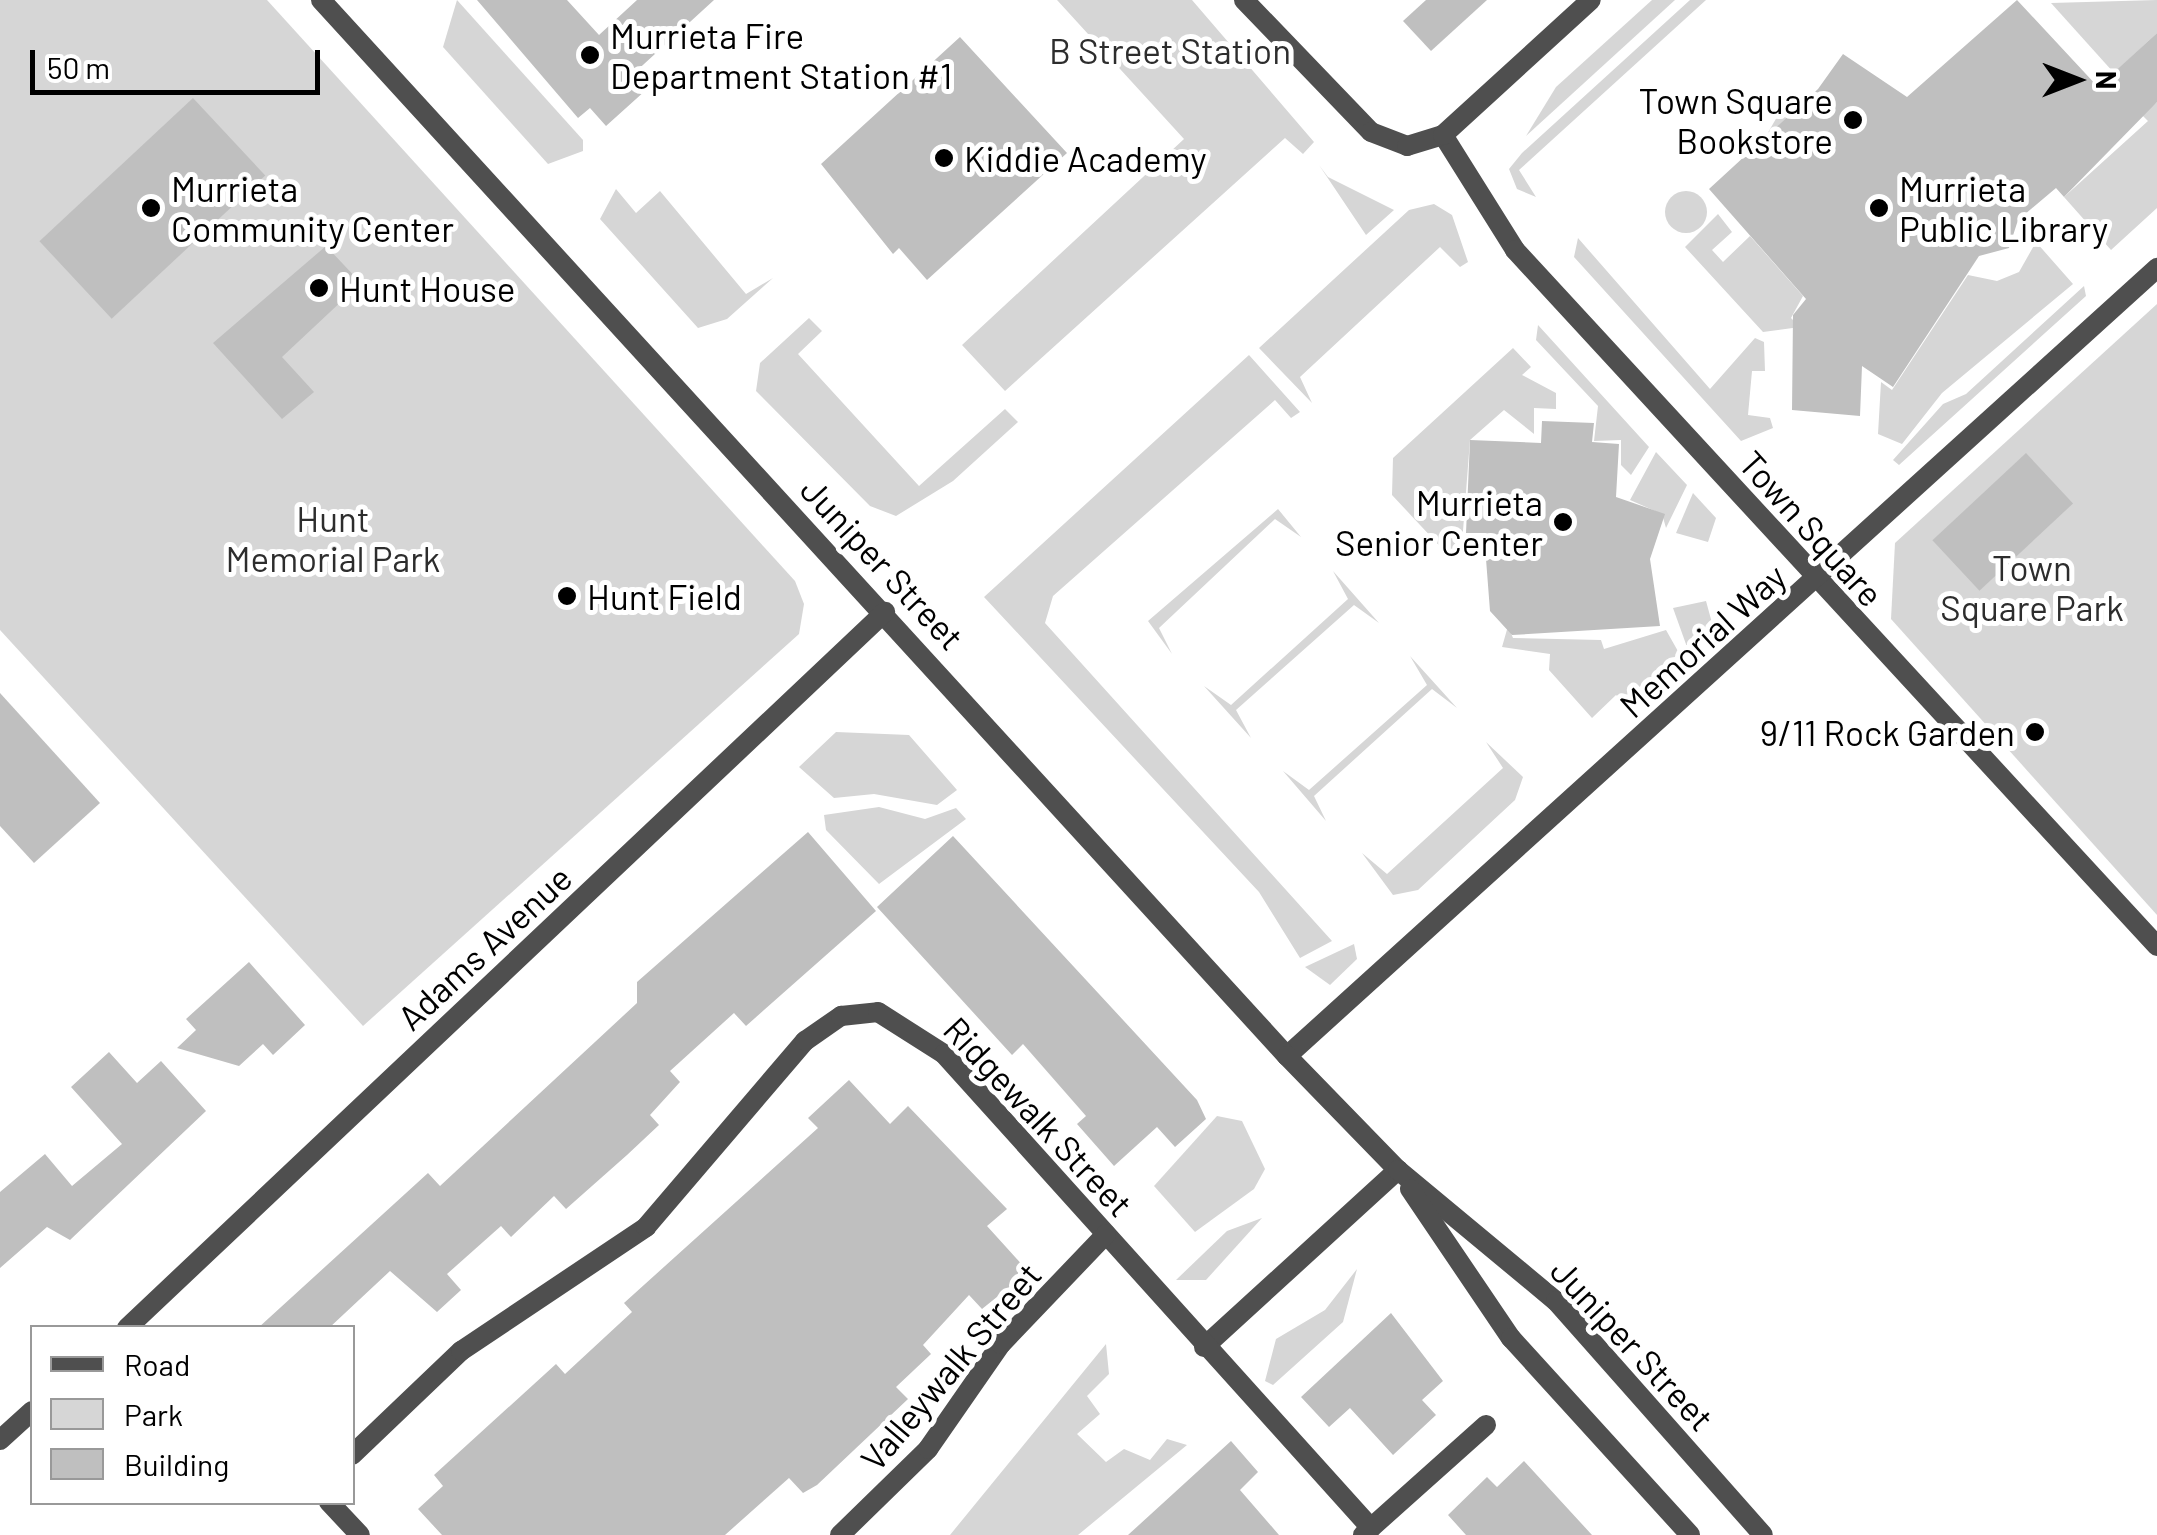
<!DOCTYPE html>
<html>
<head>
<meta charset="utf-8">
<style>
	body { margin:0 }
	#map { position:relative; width:2157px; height:1535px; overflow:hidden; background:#fff; font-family:Barlow,sans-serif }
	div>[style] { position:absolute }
	.green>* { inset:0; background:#d6d6d6; transform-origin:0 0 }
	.round { border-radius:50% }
	.building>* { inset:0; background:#bfbfbf; transform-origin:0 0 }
	.minor>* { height:20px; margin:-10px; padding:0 10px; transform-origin:10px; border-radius:10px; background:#4f4f4f }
	.tertiary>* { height:20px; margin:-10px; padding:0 10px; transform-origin:10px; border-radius:10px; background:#4f4f4f }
	.dots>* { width:28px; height:28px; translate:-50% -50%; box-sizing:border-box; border:5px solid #fff; border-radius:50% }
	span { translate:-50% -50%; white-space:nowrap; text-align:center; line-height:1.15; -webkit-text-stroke:10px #fff; paint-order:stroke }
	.poi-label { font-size:35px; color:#000 }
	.left { translate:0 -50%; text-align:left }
	.right { translate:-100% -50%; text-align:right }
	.park-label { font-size:35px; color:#2d2d2d }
	.street-label { font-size:35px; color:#000 }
	.legend { position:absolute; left:30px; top:1325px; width:325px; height:180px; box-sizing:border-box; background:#fff; border:2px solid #999; margin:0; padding:12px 18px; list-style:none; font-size:30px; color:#000 }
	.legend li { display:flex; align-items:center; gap:20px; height:50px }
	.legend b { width:50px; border:2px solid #999 }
	.north { position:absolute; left:2027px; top:30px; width:100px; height:100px; -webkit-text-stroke:8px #fff; paint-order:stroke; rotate:90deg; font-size:28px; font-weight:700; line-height:40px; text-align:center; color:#000 }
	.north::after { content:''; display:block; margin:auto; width:35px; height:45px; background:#000; clip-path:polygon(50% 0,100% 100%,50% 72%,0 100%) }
	.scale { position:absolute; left:30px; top:50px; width:290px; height:45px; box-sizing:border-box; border:5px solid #000; border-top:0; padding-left:12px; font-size:30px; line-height:35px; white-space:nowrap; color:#000; -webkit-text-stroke:8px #fff; paint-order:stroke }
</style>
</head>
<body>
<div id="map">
	<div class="green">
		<div style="clip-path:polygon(0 0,267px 0,795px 581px,804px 604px,799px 634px,363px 1026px,0 630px)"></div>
		<div style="clip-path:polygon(457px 0,583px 140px,583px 151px,548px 164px,443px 47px)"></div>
		<div style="clip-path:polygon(1057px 0,1192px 0,1314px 142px,1303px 154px,1285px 138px,1005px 391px,962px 345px,1184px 139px)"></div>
		<div style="clip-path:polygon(1652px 0,1675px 0,1526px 136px,1556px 87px)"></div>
		<div style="clip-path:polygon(1690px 0,1706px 0,1519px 170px,1536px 197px,1517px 189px,1509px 169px,1522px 153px)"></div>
		<div style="clip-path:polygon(2157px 0,2157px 33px,2114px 73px,2051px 3px)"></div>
		<div style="left:1788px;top:98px;width:14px;height:120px;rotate:30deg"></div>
		<div style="clip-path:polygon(2157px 102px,2157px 208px,2111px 250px,2064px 197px,2148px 121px,2142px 115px)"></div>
		<div style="clip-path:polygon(1319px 165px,1328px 177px,1394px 210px,1366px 235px)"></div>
		<div style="clip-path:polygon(616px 189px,636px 213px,660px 191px,746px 294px,773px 278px,727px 319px,698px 328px,600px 219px)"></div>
		<div class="round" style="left:1665px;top:191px;width:42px;height:42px"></div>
		<div style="clip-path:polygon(1434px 204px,1452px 215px,1468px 262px,1460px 267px,1440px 247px,1300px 377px,1312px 403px,1259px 348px,1409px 210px)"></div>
		<div style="clip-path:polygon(1718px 214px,1732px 232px,1712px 250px,1723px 262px,1750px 236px,1803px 296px,1791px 318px,1800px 327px,1763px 332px,1685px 247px)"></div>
		<div style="clip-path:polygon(1578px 238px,1710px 389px,1755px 338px,1764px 342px,1765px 371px,1752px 371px,1748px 415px,1770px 418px,1773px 428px,1741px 441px,1574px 257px)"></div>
		<div style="clip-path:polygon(2036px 242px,2073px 284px,1942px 393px,1902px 444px,1878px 434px,1881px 382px,1892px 390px,1968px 275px,1997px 281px,2019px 272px)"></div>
		<div style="clip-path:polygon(2084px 286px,2086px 296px,2035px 342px,1899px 465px,1893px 460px,1943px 404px,1966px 394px)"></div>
		<div style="clip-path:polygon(2157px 304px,2157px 915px,1891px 619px,1895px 543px)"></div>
		<div style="clip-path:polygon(809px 318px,822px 331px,798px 354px,919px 486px,1005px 409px,1018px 422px,953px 481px,896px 516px,870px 506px,756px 391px,760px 363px)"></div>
		<div style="clip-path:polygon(1538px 325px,1649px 447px,1631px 475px,1621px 465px,1621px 440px,1594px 441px,1598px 406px,1536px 340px)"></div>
		<div style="clip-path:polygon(1513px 348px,1531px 367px,1522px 375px,1556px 393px,1556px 409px,1534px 408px,1534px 434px,1504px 410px,1470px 440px,1461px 557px,1449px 556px,1392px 495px,1393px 458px)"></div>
		<div style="clip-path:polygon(1249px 355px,1300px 412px,1291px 418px,1275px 400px,1053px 596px,1045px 623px,1332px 941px,1300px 958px,1259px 892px,984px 597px)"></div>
		<div style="clip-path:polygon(1656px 452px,1687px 485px,1666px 528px,1662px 514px,1630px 500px)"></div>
		<div style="clip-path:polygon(1693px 493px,1716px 518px,1708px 542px,1676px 533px)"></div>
		<div style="clip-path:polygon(1278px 509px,1301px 537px,1275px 519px,1159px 628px,1172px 654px,1148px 621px)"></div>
		<div style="clip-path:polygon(1333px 571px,1379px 623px,1354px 605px,1236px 710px,1251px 738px,1204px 686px,1231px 705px,1348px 599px)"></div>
		<div style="clip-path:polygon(1706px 601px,1712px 623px,1687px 647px,1673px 608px)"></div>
		<div style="clip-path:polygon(1508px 626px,1513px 638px,1601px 640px,1604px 649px,1666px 630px,1679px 653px,1625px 703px,1616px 695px,1592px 718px,1549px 670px,1550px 654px,1502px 647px)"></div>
		<div style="clip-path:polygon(1410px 656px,1457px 708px,1432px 689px,1314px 796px,1326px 821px,1283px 771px,1309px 790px,1427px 685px)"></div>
		<div style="clip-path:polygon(836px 732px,909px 735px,957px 790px,937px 805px,874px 794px,834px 798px,799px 767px)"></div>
		<div style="clip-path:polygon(1486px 742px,1523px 777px,1515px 800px,1418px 890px,1393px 895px,1362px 853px,1387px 874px,1503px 768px)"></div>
		<div style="clip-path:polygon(879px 807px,925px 819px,956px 808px,966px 819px,879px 884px,826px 830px,824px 815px)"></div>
		<div style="clip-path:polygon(1354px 944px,1357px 959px,1330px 985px,1305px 967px)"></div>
		<div style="clip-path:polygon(1217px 1116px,1242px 1121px,1265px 1169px,1254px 1189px,1195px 1232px,1154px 1186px)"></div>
		<div style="clip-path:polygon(1262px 1218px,1206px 1280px,1176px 1280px,1227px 1231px)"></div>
		<div style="clip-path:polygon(1357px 1269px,1343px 1322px,1273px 1385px,1265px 1381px,1276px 1339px,1325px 1310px)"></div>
		<div style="clip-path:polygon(1106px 1344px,1109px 1374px,1087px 1396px,1100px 1414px,1077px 1434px,1106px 1462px,1124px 1449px,1150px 1460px,1167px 1439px,1187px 1445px,1078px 1535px,950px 1535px)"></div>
	</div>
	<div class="building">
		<div style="clip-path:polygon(477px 0,567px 0,599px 35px,637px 0,714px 0,632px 75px,646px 90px,606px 126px,590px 108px,578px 118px)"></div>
		<div style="clip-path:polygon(1426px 0,1487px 0,1431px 51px,1403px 21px)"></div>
		<div style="clip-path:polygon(2017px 0,2098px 87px,2157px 33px,2157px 102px,2064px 197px,2056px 188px,2018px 220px,2009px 248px,1979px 256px,1893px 387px,1862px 366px,1860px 416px,1792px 410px,1793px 315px,1806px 299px,1709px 189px,1818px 89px,1843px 54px,1907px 97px)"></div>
		<div style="clip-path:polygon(960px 37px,1067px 153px,927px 280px,899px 248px,893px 254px,821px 164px)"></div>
		<div style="left:193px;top:98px;width:106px;height:210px;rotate:47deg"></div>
		<div style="clip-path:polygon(326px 246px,361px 283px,282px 357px,314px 392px,282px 419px,213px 343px)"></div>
		<div style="clip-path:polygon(1542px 421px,1594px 423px,1592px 442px,1619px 444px,1616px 497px,1665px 514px,1650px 559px,1660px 626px,1512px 635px,1490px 611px,1484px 533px,1466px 533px,1470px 440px,1541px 443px)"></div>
		<div style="left:2026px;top:453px;width:69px;height:128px;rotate:47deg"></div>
		<div style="clip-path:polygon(0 693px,100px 803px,34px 863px,0 826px)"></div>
		<div style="clip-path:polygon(808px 832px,876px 911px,746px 1026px,734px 1013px,670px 1071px,680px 1082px,650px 1115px,659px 1125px,627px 1155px,566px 1209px,554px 1196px,511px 1237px,501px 1226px,447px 1274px,461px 1290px,437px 1312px,390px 1271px,329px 1328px,258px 1328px,428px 1173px,440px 1186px,637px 1003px,637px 982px)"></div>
		<div style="clip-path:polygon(953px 836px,1197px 1100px,1206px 1119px,1175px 1147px,1157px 1127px,1114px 1166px,1077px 1124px,1086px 1116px,1023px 1044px,1012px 1055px,877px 907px)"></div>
		<div style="clip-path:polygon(249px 962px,305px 1025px,273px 1055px,263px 1044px,239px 1066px,177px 1048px,196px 1030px,186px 1019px)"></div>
		<div style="clip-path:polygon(109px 1052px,137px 1083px,161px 1061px,206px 1111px,70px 1240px,47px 1227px,0 1268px,0 1192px,45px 1154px,72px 1186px,122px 1144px,71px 1087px)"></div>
		<div style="clip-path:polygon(849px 1080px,890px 1124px,908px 1106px,1007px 1209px,987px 1226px,1026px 1269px,1018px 1280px,982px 1309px,969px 1295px,923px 1345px,931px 1354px,896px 1387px,908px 1399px,817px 1485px,803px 1493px,789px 1478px,725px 1535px,442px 1535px,418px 1509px,443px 1486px,434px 1475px,556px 1364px,565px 1374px,632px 1312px,624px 1303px,818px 1128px,808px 1118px)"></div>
		<div style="clip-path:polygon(1391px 1313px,1443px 1381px,1422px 1400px,1436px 1415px,1393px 1455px,1350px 1408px,1329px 1427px,1301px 1397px)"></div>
		<div style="clip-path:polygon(1231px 1441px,1258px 1472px,1240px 1490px,1279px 1535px,1128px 1535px)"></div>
		<div style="clip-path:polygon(1524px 1461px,1592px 1535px,1466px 1535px,1448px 1515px,1487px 1477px,1497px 1487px)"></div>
	</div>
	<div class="minor">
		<div style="left:1443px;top:135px;width:136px;rotate:57.9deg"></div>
		<div style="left:1515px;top:250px;width:947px;rotate:47.31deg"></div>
		<div style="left:1287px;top:1056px;width:1174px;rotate:-42.17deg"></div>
		<div style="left:1204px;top:1347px;width:263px;rotate:-42.4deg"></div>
		<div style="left:352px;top:1455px;width:151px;rotate:-43.7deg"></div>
		<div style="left:461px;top:1351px;width:223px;rotate:-33.8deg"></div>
		<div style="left:646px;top:1227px;width:245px;rotate:-49.5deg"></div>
		<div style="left:805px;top:1041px;width:44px;rotate:-34.8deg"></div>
		<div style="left:841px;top:1016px;width:37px;rotate:-6deg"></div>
		<div style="left:878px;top:1012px;width:78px;rotate:32.5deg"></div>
		<div style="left:944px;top:1054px;width:638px;rotate:47.99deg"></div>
		<div style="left:329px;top:1502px;width:45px;rotate:46.8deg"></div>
		<div style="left:840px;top:1535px;width:123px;rotate:-44.3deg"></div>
		<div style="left:928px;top:1449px;width:128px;rotate:-55.2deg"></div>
		<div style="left:1001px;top:1344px;width:152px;rotate:-46.3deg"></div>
		<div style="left:1363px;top:1535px;width:165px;rotate:-41.8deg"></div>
	</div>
	<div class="tertiary">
		<div style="left:321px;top:0;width:1431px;rotate:47.55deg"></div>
		<div style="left:1287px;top:1056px;width:159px;rotate:45.8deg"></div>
		<div style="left:1398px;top:1170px;width:205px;rotate:39.7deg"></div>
		<div style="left:1556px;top:1301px;width:312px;rotate:48.5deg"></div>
		<div style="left:1244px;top:0;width:183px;rotate:46.1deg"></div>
		<div style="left:1371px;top:132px;width:39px;rotate:21deg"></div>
		<div style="left:1407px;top:146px;width:38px;rotate:-17deg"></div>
		<div style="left:1443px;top:135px;width:200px;rotate:-42.4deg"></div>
		<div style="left:1410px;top:1189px;width:180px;rotate:55.9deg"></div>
		<div style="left:1511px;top:1338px;width:266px;rotate:47.7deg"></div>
		<div style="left:127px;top:1328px;width:1043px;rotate:-43.37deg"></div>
		<div style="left:0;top:1440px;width:43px;rotate:-42.2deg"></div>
	</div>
	<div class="dots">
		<div style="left:590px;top:55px;background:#000"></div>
		<div style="left:1853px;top:120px;background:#000"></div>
		<div style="left:944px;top:158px;background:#000"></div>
		<div style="left:151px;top:208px;background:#000"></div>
		<div style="left:1879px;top:208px;background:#000"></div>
		<div style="left:319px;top:288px;background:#000"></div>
		<div style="left:1563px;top:522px;background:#000"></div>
		<div style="left:567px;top:596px;background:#000"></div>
		<div style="left:2035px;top:732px;background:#000"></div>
	</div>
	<div class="poi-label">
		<span class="left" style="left:610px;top:55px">Murrieta Fire<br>Department Station #1</span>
		<span class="right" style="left:1833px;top:120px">Town Square<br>Bookstore</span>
		<span class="left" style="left:964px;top:158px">Kiddie Academy</span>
		<span class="left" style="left:171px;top:208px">Murrieta<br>Community Center</span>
		<span class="left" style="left:1899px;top:208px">Murrieta<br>Public Library</span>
		<span class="left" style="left:339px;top:288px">Hunt House</span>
		<span class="right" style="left:1543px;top:522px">Murrieta<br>Senior Center</span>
		<span class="left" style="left:587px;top:596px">Hunt Field</span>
		<span class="right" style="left:2015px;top:732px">9/11 Rock Garden</span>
	</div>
	<div class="park-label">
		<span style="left:1170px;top:50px">B Street Station</span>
		<span style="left:333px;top:538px">Hunt<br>Memorial Park</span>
		<span style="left:2032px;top:587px">Town<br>Square Park</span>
	</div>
	<div class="street-label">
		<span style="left:1812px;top:528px;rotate:48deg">Town Square</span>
		<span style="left:883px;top:563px;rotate:47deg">Juniper Street</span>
		<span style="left:1702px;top:640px;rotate:-42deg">Memorial Way</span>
		<span style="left:484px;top:947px;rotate:-43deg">Adams Avenue</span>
		<span style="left:1039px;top:1116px;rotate:47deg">Ridgewalk Street</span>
		<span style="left:1633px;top:1344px;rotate:47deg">Juniper Street</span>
		<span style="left:950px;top:1366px;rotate:-50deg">Valleywalk Street</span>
	</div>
	<ul class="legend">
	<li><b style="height:12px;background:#4f4f4f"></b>Road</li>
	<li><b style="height:28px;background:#d6d6d6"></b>Park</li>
	<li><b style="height:28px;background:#bfbfbf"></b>Building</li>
	</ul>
	<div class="north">N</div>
	<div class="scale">50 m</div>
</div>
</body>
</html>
